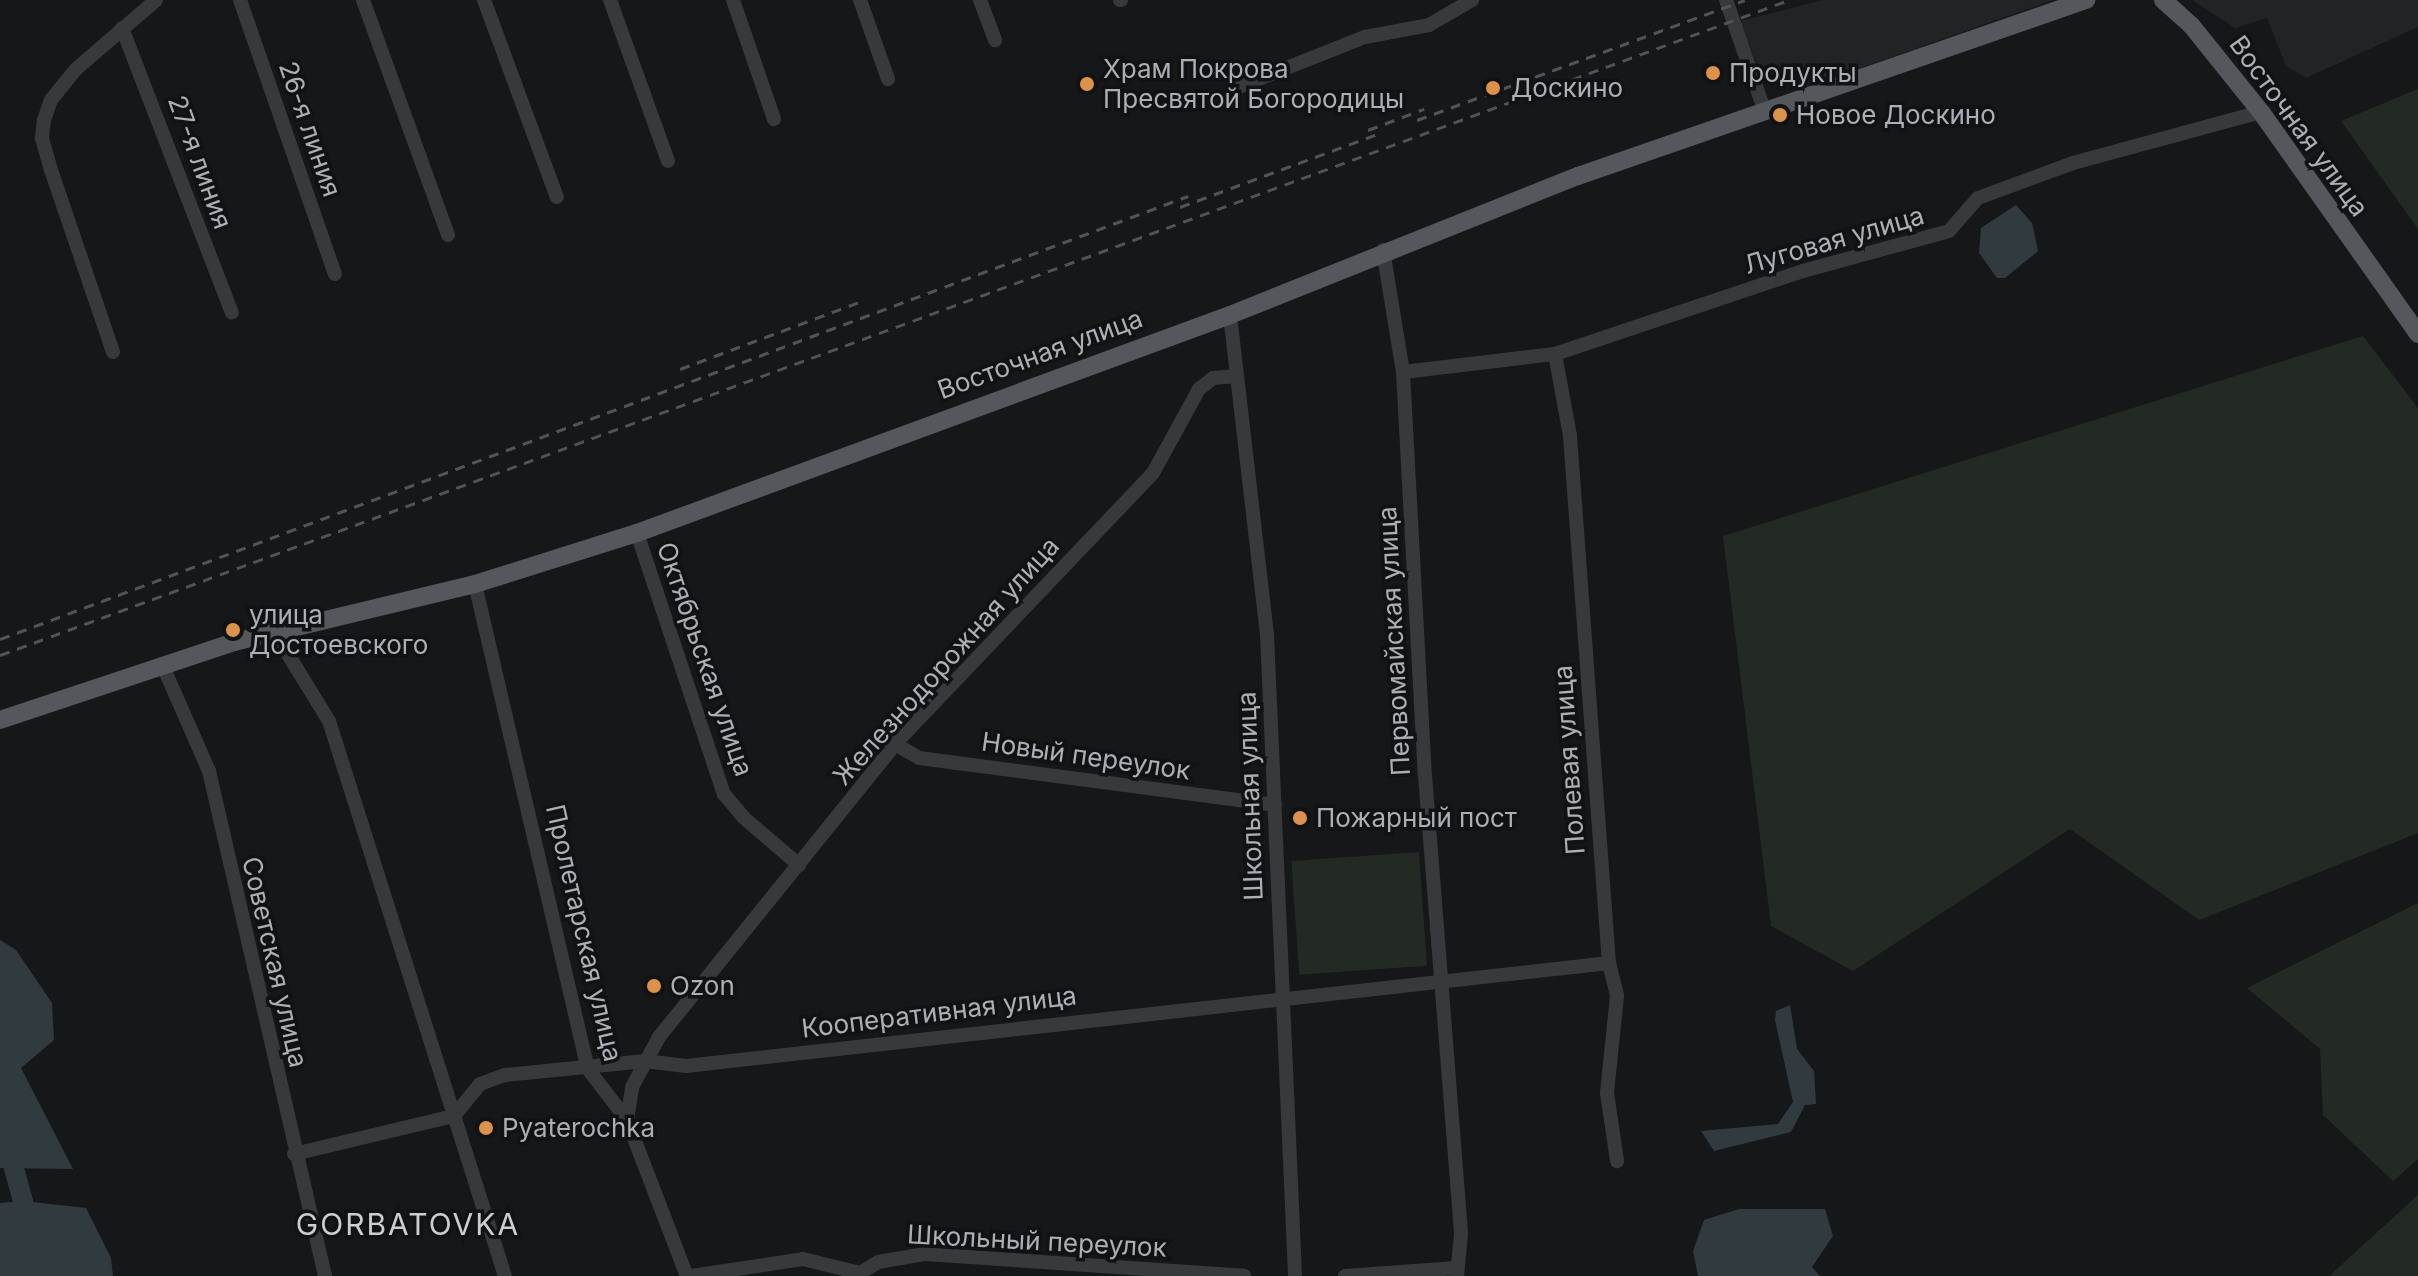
<!DOCTYPE html>
<html>
<head>
<meta charset="utf-8">
<style>
	body { margin:0 }
	#map { position:relative; width:2418px; height:1276px; overflow:hidden; background:#161718; font-family:Inter,sans-serif }
	div>[style] { position:absolute }
	.built>* { inset:0; background:#222325 }
	.green>* { inset:0; background:#232a23; transform-origin:0 0 }
	.water>* { inset:0; background:#313b3f }
	.river>* { height:20px; margin:-10px; padding:0 10px; transform-origin:10px; border-radius:10px; background:#313b3f }
	.minor>* { height:14px; margin:-7px; padding:0 7px; transform-origin:7px; border-radius:7px; background:#38393c }
	.major>* { height:18px; margin:-9px; padding:0 9px; transform-origin:9px; border-radius:9px; background:#54575b }
	.rail>* { height:3px; margin-top:-1.5px; transform-origin:0; background:repeating-linear-gradient(90deg,#515457 0 10px,transparent 0 18px) }
	.dots>* { width:22px; height:22px; translate:-50% -50%; box-sizing:border-box; border:4px solid #111213; border-radius:50% }
	span { translate:-50% -50%; white-space:nowrap; text-align:center; line-height:1.15; -webkit-text-stroke:7px #111213; paint-order:stroke }
	.poi-label { font-size:26px; color:#aab0b6 }
	.left { translate:0 -50%; text-align:left }
	.street-label { font-size:26px; color:#aab0b6 }
	.quarter-label { font-size:30px; color:#caced3; letter-spacing:2px }
</style>
</head>
<body>
<div id="map">
	<div class="built">
		<div style="clip-path:polygon(1823px 0,2053px 0,1804px 88px,1766px 72px,1757px 64px,1740px 21px)"></div>
		<div style="clip-path:polygon(2192px 0,2418px 0,2418px 27px,2306px 78px,2286px 66px,2267px 18px,2235px 28px)"></div>
	</div>
	<div class="green">
		<div style="clip-path:polygon(2418px 89px,2418px 229px,2341px 121px)"></div>
		<div style="clip-path:polygon(2363px 336px,2418px 408px,2418px 833px,2199px 920px,2070px 829px,1853px 971px,1771px 926px,1723px 536px)"></div>
		<div style="left:1419px;top:852px;width:114px;height:128px;rotate:86deg"></div>
		<div style="clip-path:polygon(2418px 903px,2418px 1159px,2393px 1181px,2323px 1115px,2320px 1049px,2247px 988px)"></div>
		<div style="clip-path:polygon(2418px 1195px,2418px 1276px,2329px 1276px)"></div>
	</div>
	<div class="water">
		<div style="clip-path:polygon(2016px 205px,2032px 223px,2038px 251px,2005px 278px,1997px 278px,1979px 253px,1981px 228px)"></div>
		<div style="clip-path:polygon(0 940px,16px 950px,52px 1003px,54px 1040px,21px 1068px,73px 1169px,0 1168px)"></div>
		<div style="clip-path:polygon(1790px 1005px,1797px 1049px,1814px 1071px,1816px 1104px,1805px 1105px,1791px 1132px,1714px 1151px,1701px 1131px,1778px 1124px,1793px 1102px,1775px 1020px,1776px 1011px)"></div>
		<div style="clip-path:polygon(23px 1201px,86px 1208px,111px 1258px,113px 1276px,0 1276px,0 1203px)"></div>
		<div style="clip-path:polygon(1739px 1209px,1825px 1209px,1833px 1236px,1812px 1267px,1820px 1276px,1698px 1276px,1693px 1251px,1704px 1220px)"></div>
	</div>
	<div class="river">
		<div style="left:0;top:1118px;width:86px;rotate:74.5deg"></div>
		<div style="left:23px;top:1201px;width:75px;rotate:84.7deg"></div>
	</div>
	<div class="minor">
		<div style="left:240px;top:0;width:290px;rotate:70.9deg"></div>
		<div style="left:363px;top:0;width:250px;rotate:70.1deg"></div>
		<div style="left:484px;top:0;width:210px;rotate:69.7deg"></div>
		<div style="left:610px;top:0;width:171px;rotate:70.2deg"></div>
		<div style="left:733px;top:0;width:126px;rotate:71deg"></div>
		<div style="left:860px;top:0;width:84px;rotate:70.5deg"></div>
		<div style="left:980px;top:0;width:43px;rotate:69.4deg"></div>
		<div style="left:1120px;top:0;width:1px"></div>
		<div style="left:1726px;top:0;width:119px;rotate:70.8deg"></div>
		<div style="left:122px;top:28px;width:305px;rotate:68.9deg"></div>
		<div style="left:1241px;top:86px;width:133px;rotate:-21.6deg"></div>
		<div style="left:1365px;top:37px;width:65px;rotate:-10.6deg"></div>
		<div style="left:1429px;top:25px;width:50px;rotate:-30.2deg"></div>
		<div style="left:1383px;top:250px;width:124px;rotate:80.7deg"></div>
		<div style="left:1403px;top:372px;width:404px;rotate:86.9deg"></div>
		<div style="left:1425px;top:775px;width:460px;rotate:85.5deg"></div>
		<div style="left:1461px;top:1234px;width:42px;rotate:95.4deg"></div>
		<div style="left:1230px;top:315px;width:321px;rotate:83.4deg"></div>
		<div style="left:1267px;top:634px;width:643px;rotate:87.5deg"></div>
		<div style="left:113px;top:352px;width:192px;rotate:-108.8deg"></div>
		<div style="left:51px;top:170px;width:33px;rotate:-106deg"></div>
		<div style="left:42px;top:138px;width:18px;rotate:-84deg"></div>
		<div style="left:44px;top:120px;width:21px;rotate:-71deg"></div>
		<div style="left:51px;top:100px;width:38px;rotate:-51deg"></div>
		<div style="left:75px;top:70px;width:107px;rotate:-40.8deg"></div>
		<div style="left:1555px;top:354px;width:83px;rotate:79.6deg"></div>
		<div style="left:1570px;top:436px;width:528px;rotate:85.77deg"></div>
		<div style="left:1609px;top:963px;width:34px;rotate:76deg"></div>
		<div style="left:1617px;top:996px;width:98px;rotate:95.9deg"></div>
		<div style="left:1607px;top:1093px;width:69px;rotate:81.6deg"></div>
		<div style="left:1403px;top:372px;width:153px;rotate:-6.8deg"></div>
		<div style="left:1555px;top:354px;width:262px;rotate:-18.5deg"></div>
		<div style="left:1803px;top:271px;width:151px;rotate:-15.3deg"></div>
		<div style="left:1949px;top:231px;width:44px;rotate:-48.7deg"></div>
		<div style="left:1978px;top:198px;width:101px;rotate:-20.2deg"></div>
		<div style="left:2073px;top:163px;width:195px;rotate:-15.2deg"></div>
		<div style="left:637px;top:533px;width:275px;rotate:71.6deg"></div>
		<div style="left:724px;top:794px;width:30px;rotate:50deg"></div>
		<div style="left:743px;top:817px;width:74px;rotate:40.6deg"></div>
		<div style="left:475px;top:584px;width:498px;rotate:76.9deg"></div>
		<div style="left:588px;top:1069px;width:64px;rotate:52.6deg"></div>
		<div style="left:627px;top:1120px;width:167px;rotate:69deg"></div>
		<div style="left:273px;top:630px;width:107px;rotate:58.4deg"></div>
		<div style="left:329px;top:721px;width:582px;rotate:72.41deg"></div>
		<div style="left:162px;top:664px;width:117px;rotate:66.3deg"></div>
		<div style="left:209px;top:771px;width:518px;rotate:77.06deg"></div>
		<div style="left:895px;top:744px;width:28px;rotate:30deg"></div>
		<div style="left:919px;top:758px;width:359px;rotate:7.5deg"></div>
		<div style="left:627px;top:1120px;width:33px;rotate:-81deg"></div>
		<div style="left:632px;top:1087px;width:57px;rotate:-61.6deg"></div>
		<div style="left:659px;top:1037px;width:376px;rotate:-51.1deg"></div>
		<div style="left:895px;top:744px;width:374px;rotate:-46.4deg"></div>
		<div style="left:1153px;top:473px;width:96px;rotate:-61.3deg"></div>
		<div style="left:1199px;top:389px;width:18px;rotate:-38deg"></div>
		<div style="left:1213px;top:378px;width:24px;rotate:-5deg"></div>
		<div style="left:294px;top:1154px;width:164px;rotate:-13.4deg"></div>
		<div style="left:454px;top:1116px;width:41px;rotate:-50.9deg"></div>
		<div style="left:480px;top:1084px;width:27px;rotate:-20deg"></div>
		<div style="left:505px;top:1075px;width:141px;rotate:-5.7deg"></div>
		<div style="left:645px;top:1061px;width:41px;rotate:7deg"></div>
		<div style="left:686px;top:1066px;width:929px;rotate:-6.37deg"></div>
		<div style="left:691px;top:1276px;width:113px;rotate:-8.6deg"></div>
		<div style="left:803px;top:1259px;width:59px;rotate:13.8deg"></div>
		<div style="left:860px;top:1273px;width:21px;rotate:-31deg"></div>
		<div style="left:878px;top:1262px;width:48px;rotate:-9.7deg"></div>
		<div style="left:925px;top:1254px;width:320px;rotate:3.9deg"></div>
		<div style="left:1345px;top:1276px;width:111px;rotate:-4.1deg"></div>
	</div>
	<div class="major">
		<div style="left:2163px;top:0;width:38px;rotate:42deg"></div>
		<div style="left:2191px;top:25px;width:112px;rotate:51.2deg"></div>
		<div style="left:2261px;top:112px;width:272px;rotate:54.7deg"></div>
		<div style="left:0;top:720px;width:247px;rotate:-18.4deg"></div>
		<div style="left:234px;top:642px;width:248px;rotate:-13.5deg"></div>
		<div style="left:475px;top:584px;width:170px;rotate:-17.5deg"></div>
		<div style="left:637px;top:533px;width:632px;rotate:-20.18deg"></div>
		<div style="left:1230px;top:315px;width:375px;rotate:-21.8deg"></div>
		<div style="left:1578px;top:176px;width:538px;rotate:-19.11deg"></div>
	</div>
	<div class="rail">
		<div style="left:1417px;top:120px;width:349px;rotate:-20.1deg"></div>
		<div style="left:1368px;top:130px;width:60px;rotate:-20.6deg"></div>
		<div style="left:1180px;top:207px;width:216px;rotate:-20.3deg"></div>
		<div style="left:680px;top:369px;width:191px;rotate:-20.5deg"></div>
		<div style="left:0;top:639px;width:1268px;rotate:-20.45deg"></div>
		<div style="left:0;top:655px;width:1905px;rotate:-20.11deg"></div>
	</div>
	<div class="dots">
		<div style="left:1713px;top:73px;background:#dc924b"></div>
		<div style="left:1087px;top:84px;background:#dc924b"></div>
		<div style="left:1493px;top:88px;background:#dc924b"></div>
		<div style="left:1780px;top:115px;background:#dc924b"></div>
		<div style="left:233px;top:630px;background:#dc924b"></div>
		<div style="left:1300px;top:818px;background:#dc924b"></div>
		<div style="left:654px;top:986px;background:#dc924b"></div>
		<div style="left:486px;top:1128px;background:#dc924b"></div>
	</div>
	<div class="poi-label">
		<span class="left" style="left:1103px;top:84px">Храм Покрова<br>Пресвятой Богородицы</span>
		<span class="left" style="left:1729px;top:73px">Продукты</span>
		<span class="left" style="left:1511px;top:88px">Доскино</span>
		<span class="left" style="left:1796px;top:115px">Новое Доскино</span>
		<span class="left" style="left:249px;top:630px">улица<br>Достоевского</span>
		<span class="left" style="left:1316px;top:818px">Пожарный пост</span>
		<span class="left" style="left:670px;top:986px">Ozon</span>
		<span class="left" style="left:502px;top:1128px">Pyaterochka</span>
	</div>
	<div class="street-label">
		<span style="left:2299px;top:126px;rotate:54deg">Восточная улица</span>
		<span style="left:310px;top:129px;rotate:71deg">26-я линия</span>
		<span style="left:200px;top:162px;rotate:70deg">27-я линия</span>
		<span style="left:1834px;top:240px;rotate:-16deg">Луговая улица</span>
		<span style="left:1040px;top:354px;rotate:-20deg">Восточная улица</span>
		<span style="left:1394px;top:641px;rotate:-93deg">Первомайская улица</span>
		<span style="left:705px;top:659px;rotate:71deg">Октябрьская улица</span>
		<span style="left:946px;top:661px;rotate:-48deg">Железнодорожная улица</span>
		<span style="left:1086px;top:756px;rotate:8deg">Новый переулок</span>
		<span style="left:1569px;top:760px;rotate:-94deg">Полевая улица</span>
		<span style="left:1250px;top:796px;rotate:-92deg">Школьная улица</span>
		<span style="left:584px;top:933px;rotate:77deg">Пролетарская улица</span>
		<span style="left:275px;top:962px;rotate:77deg">Советская улица</span>
		<span style="left:939px;top:1012px;rotate:-7deg">Кооперативная улица</span>
		<span style="left:1037px;top:1241px;rotate:3deg">Школьный переулок</span>
	</div>
	<div class="quarter-label">
		<span style="left:408px;top:1224px">GORBATOVKA</span>
	</div>
</div>
</body>
</html>
